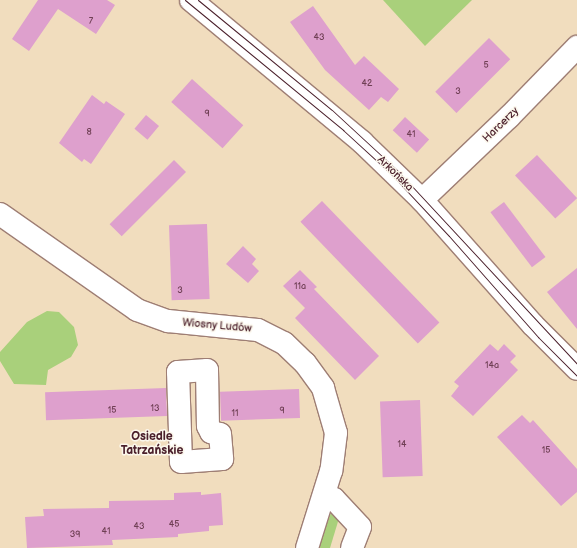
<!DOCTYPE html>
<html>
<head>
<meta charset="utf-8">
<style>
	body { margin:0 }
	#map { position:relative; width:577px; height:548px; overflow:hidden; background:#f1ddbe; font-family:"Balsamiq Sans",sans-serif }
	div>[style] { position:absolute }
	.green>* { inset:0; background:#a9d07b }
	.building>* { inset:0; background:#dea0cd; transform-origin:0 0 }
	.roads { filter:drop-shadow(1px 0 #9e7e74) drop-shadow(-1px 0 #9e7e74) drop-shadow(0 1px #9e7e74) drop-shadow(0 -1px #9e7e74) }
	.street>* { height:22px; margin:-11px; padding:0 11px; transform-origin:11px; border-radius:11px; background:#fff }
	.secondary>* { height:22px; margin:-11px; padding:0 11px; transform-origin:11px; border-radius:11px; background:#fff }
	.tram>* { height:1px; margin:-0.5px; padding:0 0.5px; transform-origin:0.5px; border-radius:0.5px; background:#4a1f2b }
	span { translate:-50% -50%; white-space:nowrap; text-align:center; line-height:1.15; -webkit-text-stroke:3px #fbf7ec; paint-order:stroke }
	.number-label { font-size:9px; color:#6f3f54 }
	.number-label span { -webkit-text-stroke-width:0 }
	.street-label { font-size:11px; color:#4a1f2b }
	.neighbourhood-label { font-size:12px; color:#4a1f2b; font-weight:700 }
</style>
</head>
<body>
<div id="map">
	<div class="green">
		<div style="clip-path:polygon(383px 0,472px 0,425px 46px)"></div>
		<div style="clip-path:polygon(47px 311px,59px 312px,74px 327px,78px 345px,71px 357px,48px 370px,46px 385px,14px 384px,0 361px,0 352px,27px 322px)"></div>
		<div style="clip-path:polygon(332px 510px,340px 515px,330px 548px,318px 548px)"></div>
	</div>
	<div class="building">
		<div style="clip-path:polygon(38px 0,107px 0,115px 5px,96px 34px,58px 9px,29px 51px,12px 39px)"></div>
		<div style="clip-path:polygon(313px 6px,355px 65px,364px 56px,399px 89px,388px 102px,381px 97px,369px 110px,325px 70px,290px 22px)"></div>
		<div style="left:489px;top:38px;width:30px;height:76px;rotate:45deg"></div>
		<div style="left:192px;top:79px;width:69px;height:31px;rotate:42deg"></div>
		<div style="clip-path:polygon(92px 95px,104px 104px,106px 101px,125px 114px,91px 164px,84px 159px,82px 162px,59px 143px)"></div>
		<div style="left:146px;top:115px;width:17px;height:18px;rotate:40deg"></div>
		<div style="left:405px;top:117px;width:33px;height:18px;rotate:43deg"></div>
		<div style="left:537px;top:155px;width:59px;height:30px;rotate:47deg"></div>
		<div style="left:174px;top:160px;width:17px;height:91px;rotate:45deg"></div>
		<div style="left:322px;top:201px;width:169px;height:30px;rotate:46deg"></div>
		<div style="left:504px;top:202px;width:69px;height:17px;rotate:53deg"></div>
		<div style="left:207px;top:224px;width:75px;height:38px;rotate:88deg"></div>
		<div style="clip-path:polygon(243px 246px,256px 259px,252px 264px,259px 271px,248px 283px,226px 264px)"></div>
		<div style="clip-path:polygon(577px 268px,577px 329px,547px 292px)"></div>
		<div style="clip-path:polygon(300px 270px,317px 287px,314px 289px,379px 356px,355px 380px,295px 318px,305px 308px,283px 286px)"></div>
		<div style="clip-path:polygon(490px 344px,498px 351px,504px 344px,516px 356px,510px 362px,518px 370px,473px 416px,451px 396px,459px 386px,454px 382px)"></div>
		<div style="left:166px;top:388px;width:28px;height:121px;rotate:88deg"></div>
		<div style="left:299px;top:389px;width:29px;height:79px;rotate:88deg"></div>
		<div style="left:420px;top:400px;width:76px;height:40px;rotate:88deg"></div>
		<div style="clip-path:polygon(522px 415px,530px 423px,533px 420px,577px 469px,577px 492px,561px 506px,497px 437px)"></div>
		<div style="clip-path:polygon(201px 492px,201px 495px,221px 493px,223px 525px,209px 526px,209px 531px,178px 534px,178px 537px,112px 540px,113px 545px,27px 548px,25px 517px,44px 516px,43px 509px,109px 508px,109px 501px,174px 500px,174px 493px)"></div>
	</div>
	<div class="roads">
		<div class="street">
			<div style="left:422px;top:200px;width:120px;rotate:-43.7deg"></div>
			<div style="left:509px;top:117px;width:98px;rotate:-45.8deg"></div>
			<div style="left:0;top:214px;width:167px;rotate:35deg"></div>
			<div style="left:137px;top:310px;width:33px;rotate:20deg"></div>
			<div style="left:168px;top:321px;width:90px;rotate:5.7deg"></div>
			<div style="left:258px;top:330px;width:29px;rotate:27deg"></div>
			<div style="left:284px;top:343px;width:29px;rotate:44deg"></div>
			<div style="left:305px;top:363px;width:31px;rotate:54deg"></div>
			<div style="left:323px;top:388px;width:47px;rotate:73.9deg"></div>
			<div style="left:336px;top:433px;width:38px;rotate:97deg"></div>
			<div style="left:331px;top:471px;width:81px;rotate:107.3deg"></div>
			<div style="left:207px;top:370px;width:56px;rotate:89deg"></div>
			<div style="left:208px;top:426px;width:7px;rotate:63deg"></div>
			<div style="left:211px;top:432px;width:9px;rotate:13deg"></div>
			<div style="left:220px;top:434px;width:25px;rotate:85deg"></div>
			<div style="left:222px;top:459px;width:41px;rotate:175.8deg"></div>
			<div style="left:181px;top:462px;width:90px;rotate:-91.9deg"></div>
			<div style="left:178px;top:372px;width:29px;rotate:-4deg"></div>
			<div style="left:325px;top:496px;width:9px;rotate:18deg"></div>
			<div style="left:334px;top:499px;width:38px;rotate:47deg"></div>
			<div style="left:360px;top:527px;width:22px;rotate:111deg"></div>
		</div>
		<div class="secondary">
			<div style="left:191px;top:0;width:222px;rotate:39.7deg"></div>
			<div style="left:362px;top:142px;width:83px;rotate:44deg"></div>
			<div style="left:422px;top:200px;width:167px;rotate:48.4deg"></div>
			<div style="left:533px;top:325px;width:62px;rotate:45deg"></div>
		</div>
	</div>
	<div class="tram">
		<div style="left:185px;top:0;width:205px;rotate:39.4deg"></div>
		<div style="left:343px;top:130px;width:65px;rotate:42.5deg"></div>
		<div style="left:391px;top:174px;width:85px;rotate:46.9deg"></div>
		<div style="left:449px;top:236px;width:135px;rotate:48.6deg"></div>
		<div style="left:538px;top:337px;width:55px;rotate:45deg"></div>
		<div style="left:198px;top:0;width:173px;rotate:39.4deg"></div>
		<div style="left:332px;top:110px;width:87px;rotate:42.7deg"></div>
		<div style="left:396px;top:169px;width:266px;rotate:47.1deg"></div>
	</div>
	<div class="number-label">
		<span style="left:91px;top:22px">7</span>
		<span style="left:319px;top:38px">43</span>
		<span style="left:486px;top:66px">5</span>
		<span style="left:367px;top:84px">42</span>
		<span style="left:458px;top:92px">3</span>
		<span style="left:207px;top:114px">9</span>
		<span style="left:89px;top:133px">8</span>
		<span style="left:411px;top:135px">41</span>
		<span style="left:300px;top:287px">11a</span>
		<span style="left:180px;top:291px">3</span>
		<span style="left:492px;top:366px">14a</span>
		<span style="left:155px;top:409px">13</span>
		<span style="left:112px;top:411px">15</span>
		<span style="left:282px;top:411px">9</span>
		<span style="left:235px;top:414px">11</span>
		<span style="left:402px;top:445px">14</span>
		<span style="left:546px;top:451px">15</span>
		<span style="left:174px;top:525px">45</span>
		<span style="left:139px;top:527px">43</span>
		<span style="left:106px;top:532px">41</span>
		<span style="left:75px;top:535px">39</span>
	</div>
	<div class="street-label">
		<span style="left:501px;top:125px;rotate:-44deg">Harcerzy</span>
		<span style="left:395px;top:174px;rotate:44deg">Arkońska</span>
		<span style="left:217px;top:326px;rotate:5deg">Wiosny Ludów</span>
	</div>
	<div class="neighbourhood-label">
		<span style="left:152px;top:444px">Osiedle<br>Tatrzańskie</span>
	</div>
</div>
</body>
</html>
